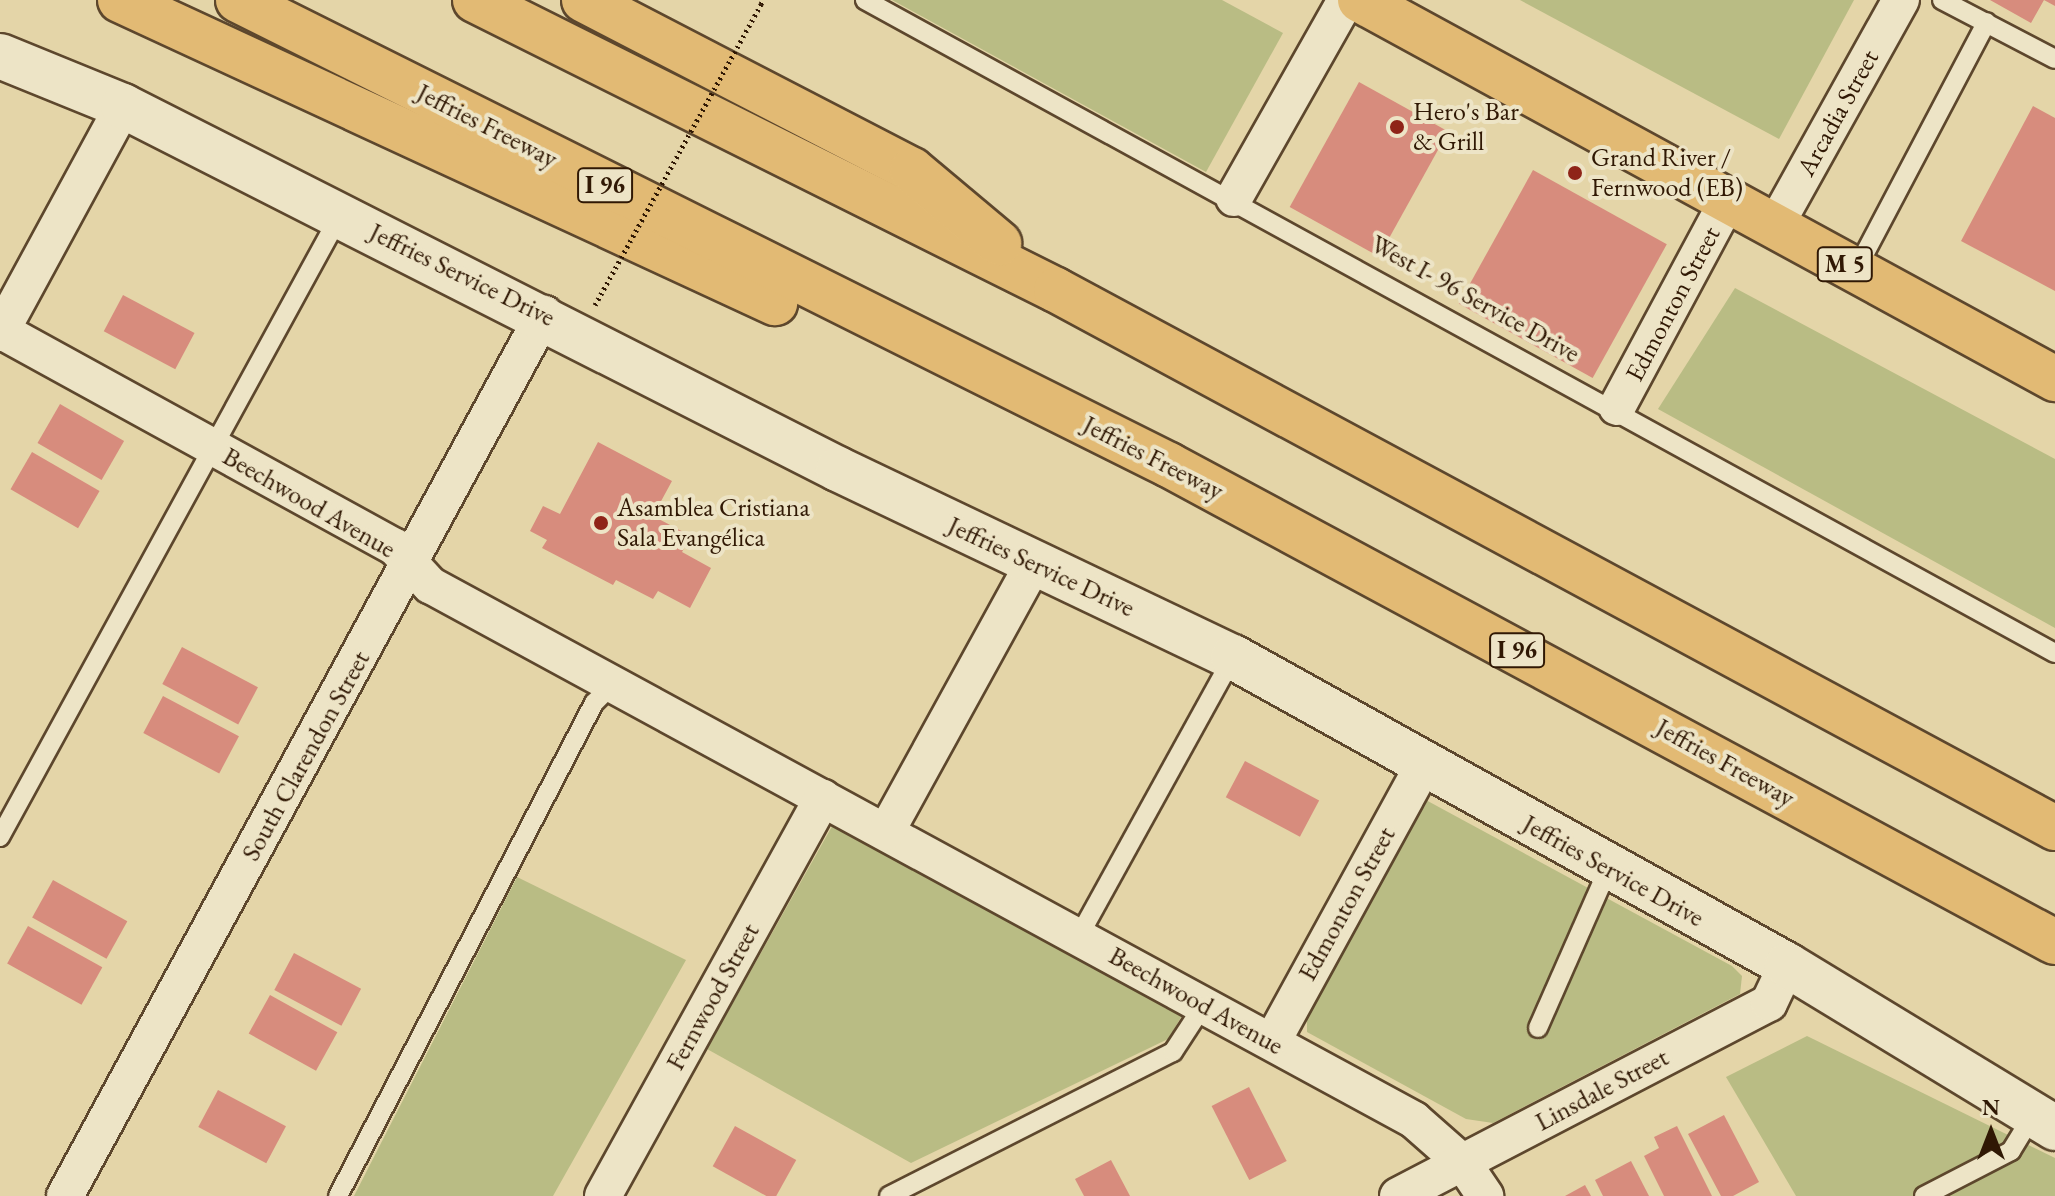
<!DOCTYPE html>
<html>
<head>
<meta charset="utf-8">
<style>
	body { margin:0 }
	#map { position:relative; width:2055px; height:1196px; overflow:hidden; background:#e4d5a8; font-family:"EB Garamond",serif }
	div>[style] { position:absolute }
	.green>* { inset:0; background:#b9bc84 }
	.building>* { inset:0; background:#d78c7d; transform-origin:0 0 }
	.path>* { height:5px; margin-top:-2.5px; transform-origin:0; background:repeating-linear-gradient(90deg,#301804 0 2px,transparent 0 6px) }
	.roads { filter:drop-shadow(2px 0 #5d472d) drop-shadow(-2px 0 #5d472d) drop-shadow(0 2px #5d472d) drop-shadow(0 -2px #5d472d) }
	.lane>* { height:18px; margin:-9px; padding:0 9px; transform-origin:9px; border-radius:9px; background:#ede4c6 }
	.street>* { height:36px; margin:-18px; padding:0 18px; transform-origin:18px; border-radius:18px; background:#ede4c6 }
	.secondary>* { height:44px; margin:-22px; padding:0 22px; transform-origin:22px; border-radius:22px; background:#ede4c6 }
	.primary>* { height:44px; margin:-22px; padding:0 22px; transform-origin:22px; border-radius:22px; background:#e2ba74 }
	.highway>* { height:44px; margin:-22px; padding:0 22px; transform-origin:22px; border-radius:22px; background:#e2ba74 }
	.path-bridge>* { height:5px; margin-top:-2.5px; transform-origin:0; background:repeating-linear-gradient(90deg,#301804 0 2px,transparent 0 6px) }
	.dots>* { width:22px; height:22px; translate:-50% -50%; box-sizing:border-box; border:4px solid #ede4c6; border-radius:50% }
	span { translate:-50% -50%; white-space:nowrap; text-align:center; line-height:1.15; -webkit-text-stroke:8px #ede4c6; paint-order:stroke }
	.shield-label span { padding:2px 6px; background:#ede4c6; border:2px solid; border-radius:6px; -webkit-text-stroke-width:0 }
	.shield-label { font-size:24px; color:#301804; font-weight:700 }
	.poi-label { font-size:26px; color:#301804 }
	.left { translate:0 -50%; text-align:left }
	.street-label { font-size:26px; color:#301804 }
	.north { position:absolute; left:1951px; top:1092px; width:80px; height:80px; -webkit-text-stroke:6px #ede4c6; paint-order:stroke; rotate:0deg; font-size:22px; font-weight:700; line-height:32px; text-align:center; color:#301804 }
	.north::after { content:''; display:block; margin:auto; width:28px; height:36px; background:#301804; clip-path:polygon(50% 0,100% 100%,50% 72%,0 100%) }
</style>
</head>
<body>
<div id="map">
	<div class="green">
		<div style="clip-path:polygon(892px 0,1222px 0,1283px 33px,1206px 172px)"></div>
		<div style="clip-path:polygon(1520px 0,1854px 0,1779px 139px)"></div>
		<div style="clip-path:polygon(1735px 288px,2055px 459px,2055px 628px,1658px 409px)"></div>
		<div style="clip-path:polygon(1424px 799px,1732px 966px,1742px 976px,1740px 994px,1493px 1123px,1466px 1119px,1307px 1032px,1307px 1014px)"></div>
		<div style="clip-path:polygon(835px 821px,1183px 1014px,1168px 1039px,911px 1163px,707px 1049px)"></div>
		<div style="clip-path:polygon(517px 877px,686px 960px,553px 1196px,354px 1196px)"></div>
		<div style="clip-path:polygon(1807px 1036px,2055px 1158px,2055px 1196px,1796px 1196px,1726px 1077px)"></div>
	</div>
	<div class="building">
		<div style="clip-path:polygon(1990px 0,2055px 0,2055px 6px,2044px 0,2031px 23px)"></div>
		<div style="left:1359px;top:82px;width:102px;height:143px;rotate:29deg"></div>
		<div style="clip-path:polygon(2033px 106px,2055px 118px,2055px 291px,1961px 241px)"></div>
		<div style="left:1533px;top:170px;width:153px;height:153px;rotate:29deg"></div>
		<div style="left:123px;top:295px;width:81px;height:41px;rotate:28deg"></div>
		<div style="left:60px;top:404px;width:74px;height:45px;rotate:30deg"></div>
		<div style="clip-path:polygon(598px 442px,672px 481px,653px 516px,691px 536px,682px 552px,711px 568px,690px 608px,658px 591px,653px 599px,616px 580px,613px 585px,542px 548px,547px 540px,530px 531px,543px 506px,560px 514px)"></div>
		<div style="left:32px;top:452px;width:78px;height:43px;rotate:30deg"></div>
		<div style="left:182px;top:647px;width:86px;height:42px;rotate:28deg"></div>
		<div style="left:163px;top:696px;width:86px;height:42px;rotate:28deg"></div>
		<div style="left:1245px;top:761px;width:84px;height:41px;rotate:28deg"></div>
		<div style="left:53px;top:880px;width:85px;height:43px;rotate:29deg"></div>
		<div style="left:28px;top:926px;width:85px;height:43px;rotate:29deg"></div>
		<div style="left:294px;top:953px;width:76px;height:42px;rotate:28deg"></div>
		<div style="left:270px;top:995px;width:77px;height:44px;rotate:29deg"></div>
		<div style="left:1249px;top:1087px;width:83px;height:42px;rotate:63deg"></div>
		<div style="left:218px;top:1090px;width:77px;height:42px;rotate:28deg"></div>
		<div style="clip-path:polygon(1724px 1115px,1759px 1182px,1733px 1196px,1721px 1196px,1688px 1134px)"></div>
		<div style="left:735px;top:1126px;width:70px;height:46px;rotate:29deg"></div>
		<div style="clip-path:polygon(1677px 1126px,1712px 1196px,1664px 1196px,1644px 1156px,1659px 1148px,1654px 1137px)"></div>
		<div style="clip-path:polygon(1111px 1160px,1130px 1196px,1084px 1196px,1075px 1179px)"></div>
		<div style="clip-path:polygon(1631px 1161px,1649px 1196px,1603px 1196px,1595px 1180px)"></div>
		<div style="clip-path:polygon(1585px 1185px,1591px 1196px,1565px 1196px)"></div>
	</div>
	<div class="path">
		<div style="left:761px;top:4px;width:4px;rotate:-63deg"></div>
	</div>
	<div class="roads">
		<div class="lane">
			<div style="left:865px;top:0;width:1357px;rotate:28.76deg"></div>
			<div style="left:1942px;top:0;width:127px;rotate:27.6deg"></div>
			<div style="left:1856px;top:270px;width:280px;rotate:-62.2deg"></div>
			<div style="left:0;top:837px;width:709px;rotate:-61.34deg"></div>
			<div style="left:1079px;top:936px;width:319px;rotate:-61.1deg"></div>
			<div style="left:1538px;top:1028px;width:174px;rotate:-66.2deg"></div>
			<div style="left:338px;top:1196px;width:556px;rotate:-62.56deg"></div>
			<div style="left:594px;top:703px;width:27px;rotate:-45deg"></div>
			<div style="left:889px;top:1196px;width:318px;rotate:-26.9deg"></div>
			<div style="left:1173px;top:1052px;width:55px;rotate:-56.9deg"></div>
			<div style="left:1924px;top:1196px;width:98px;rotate:-27.3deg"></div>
			<div style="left:2011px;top:1151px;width:42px;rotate:-58.6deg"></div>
		</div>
		<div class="street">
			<div style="left:1234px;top:198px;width:227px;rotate:-60.5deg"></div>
			<div style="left:1775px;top:226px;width:259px;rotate:-60.9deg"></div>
			<div style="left:0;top:330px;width:451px;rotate:28.8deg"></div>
			<div style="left:395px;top:547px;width:52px;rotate:47.4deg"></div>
			<div style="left:430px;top:585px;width:1120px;rotate:28.53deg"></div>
			<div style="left:1414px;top:1120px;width:65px;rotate:41.3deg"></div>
			<div style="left:1463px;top:1163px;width:40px;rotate:56deg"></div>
			<div style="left:0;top:333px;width:258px;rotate:-61.5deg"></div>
			<div style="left:1617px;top:407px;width:235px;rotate:-61.8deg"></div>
			<div style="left:886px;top:832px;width:305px;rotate:-61.2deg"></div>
			<div style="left:1272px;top:1042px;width:315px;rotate:-61.3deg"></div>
			<div style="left:65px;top:1196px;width:1004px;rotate:-61.49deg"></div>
			<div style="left:603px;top:1196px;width:455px;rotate:-61.1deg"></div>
			<div style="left:1398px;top:1196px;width:418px;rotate:-27.5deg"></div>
			<div style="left:1769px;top:1003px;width:42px;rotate:-64.7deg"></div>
		</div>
		<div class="secondary">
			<div style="left:0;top:56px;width:133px;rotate:22.1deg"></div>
			<div style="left:123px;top:106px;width:802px;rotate:26.92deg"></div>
			<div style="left:838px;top:469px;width:437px;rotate:25.5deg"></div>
			<div style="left:1233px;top:657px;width:634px;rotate:29.07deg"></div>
			<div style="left:1787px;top:965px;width:314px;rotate:31.3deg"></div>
		</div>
		<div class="primary">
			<div style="left:1360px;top:0;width:792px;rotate:28.6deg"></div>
		</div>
		<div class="highway">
			<div style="left:120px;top:0;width:722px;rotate:24.83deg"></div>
			<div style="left:238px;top:0;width:1041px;rotate:26.54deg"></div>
			<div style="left:1169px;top:465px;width:1006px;rotate:28.3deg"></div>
			<div style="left:475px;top:0;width:649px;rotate:26.53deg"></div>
			<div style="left:1056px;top:290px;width:1135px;rotate:28.3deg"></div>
			<div style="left:584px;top:0;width:369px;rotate:27.4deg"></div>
			<div style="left:912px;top:170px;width:114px;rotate:40deg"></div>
		</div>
	</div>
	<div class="path-bridge">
		<div style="left:595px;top:305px;width:344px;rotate:-61.1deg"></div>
	</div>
	<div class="dots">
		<div style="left:1397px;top:127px;background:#8f2418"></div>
		<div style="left:1575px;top:173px;background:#8f2418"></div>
		<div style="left:601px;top:523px;background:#8f2418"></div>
	</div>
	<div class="shield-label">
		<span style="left:605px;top:185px">I 96</span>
		<span style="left:1845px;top:264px">M 5</span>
		<span style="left:1517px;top:650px">I 96</span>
	</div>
	<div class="poi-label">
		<span class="left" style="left:1413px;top:127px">Hero's Bar<br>&amp; Grill</span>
		<span class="left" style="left:1591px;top:173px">Grand River /<br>Fernwood (EB)</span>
		<span class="left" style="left:617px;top:523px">Asamblea Cristiana<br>Sala Evangélica</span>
	</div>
	<div class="street-label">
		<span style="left:1838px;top:113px;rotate:-61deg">Arcadia Street</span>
		<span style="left:487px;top:126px;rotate:27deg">Jeffries Freeway</span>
		<span style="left:462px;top:275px;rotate:26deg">Jeffries Service Drive</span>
		<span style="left:1475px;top:299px;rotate:29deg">West I- 96 Service Drive</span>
		<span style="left:1673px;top:304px;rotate:-62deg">Edmonton Street</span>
		<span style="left:1153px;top:458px;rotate:27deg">Jeffries Freeway</span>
		<span style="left:309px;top:503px;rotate:30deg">Beechwood Avenue</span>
		<span style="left:1041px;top:567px;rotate:25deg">Jeffries Service Drive</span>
		<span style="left:306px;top:756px;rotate:-61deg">South Clarendon Street</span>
		<span style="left:1725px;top:763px;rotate:29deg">Jeffries Freeway</span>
		<span style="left:1613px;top:871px;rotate:29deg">Jeffries Service Drive</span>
		<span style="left:1347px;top:904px;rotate:-61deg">Edmonton Street</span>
		<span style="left:713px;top:997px;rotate:-61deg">Fernwood Street</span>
		<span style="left:1196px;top:1001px;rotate:29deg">Beechwood Avenue</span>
		<span style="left:1602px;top:1090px;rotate:-28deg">Linsdale Street</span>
	</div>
	<div class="north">N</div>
</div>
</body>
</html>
